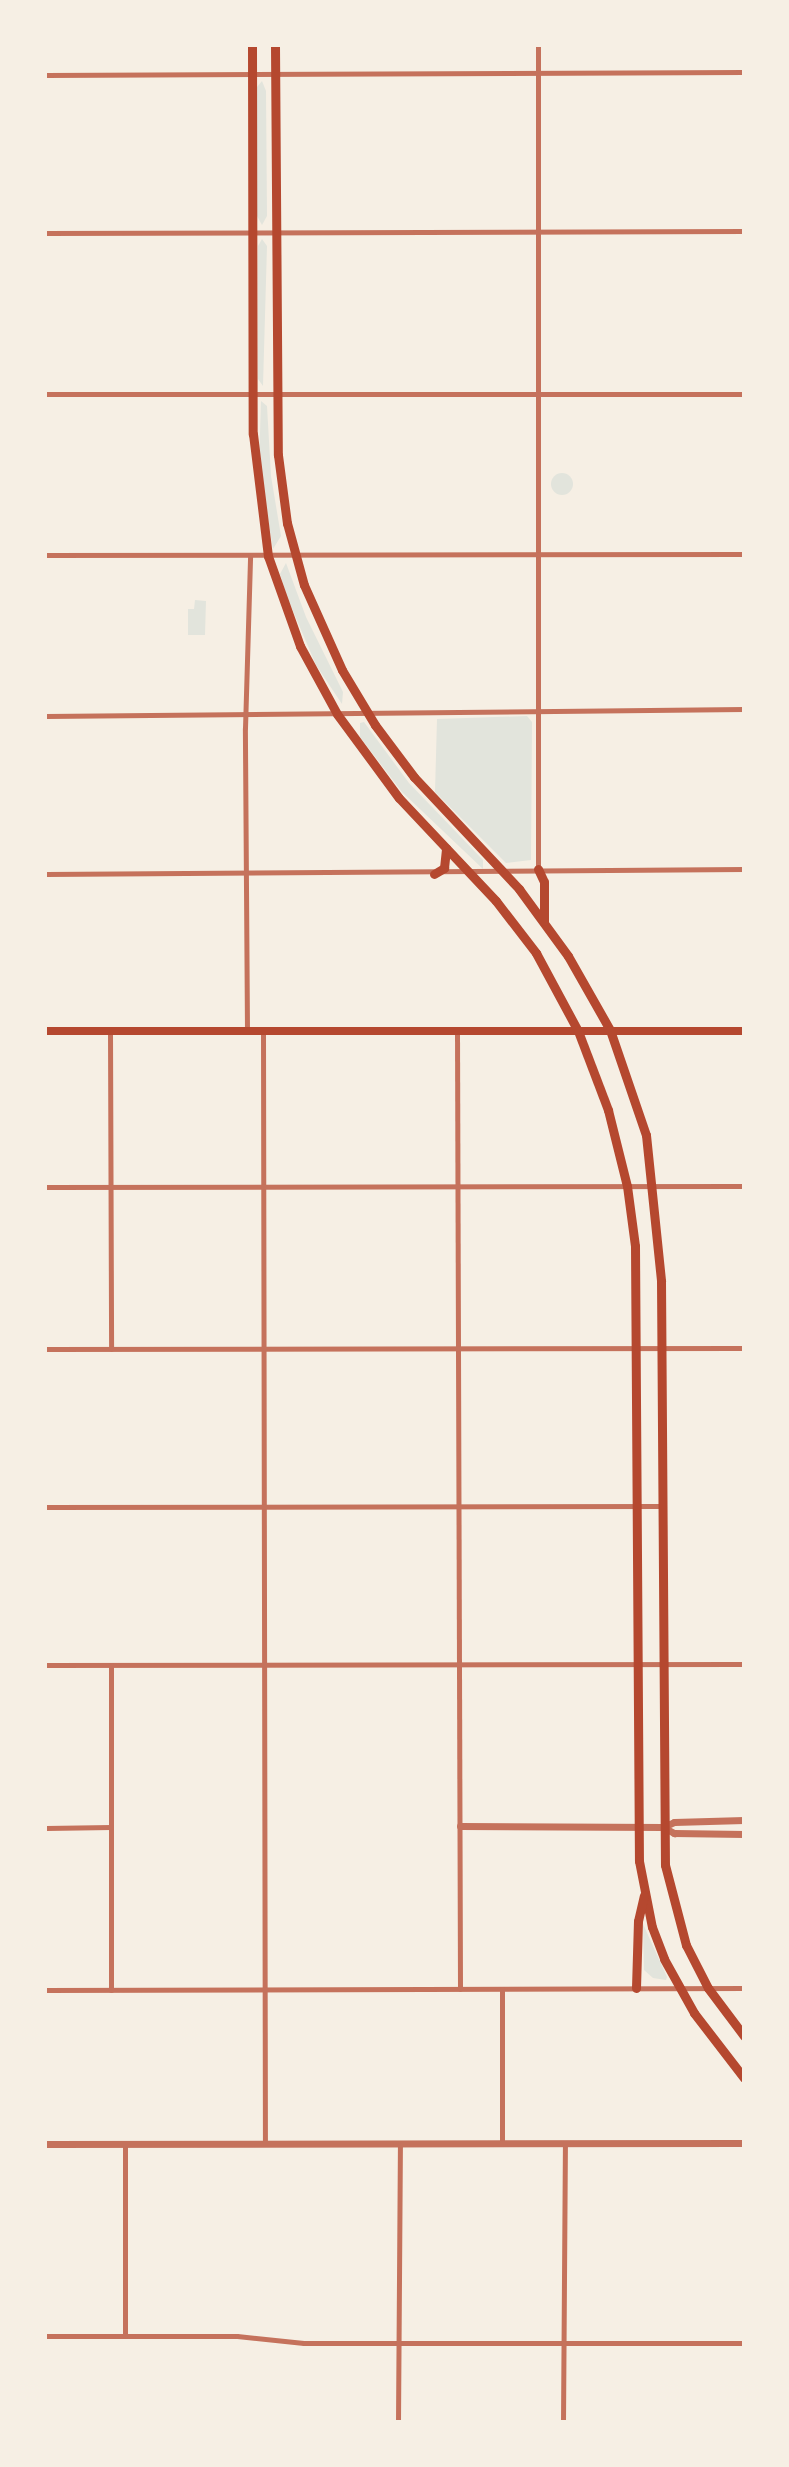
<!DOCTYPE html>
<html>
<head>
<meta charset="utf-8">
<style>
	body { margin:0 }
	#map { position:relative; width:789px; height:2467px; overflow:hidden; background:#f6efe4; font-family:"Fira Sans",sans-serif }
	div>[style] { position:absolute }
	.green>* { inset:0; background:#e2e4dc }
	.round { border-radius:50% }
	.minor>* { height:5px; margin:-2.5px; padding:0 2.5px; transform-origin:2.5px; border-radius:2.5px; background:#c5725c }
	.tertiary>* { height:7px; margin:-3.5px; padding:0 3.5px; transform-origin:3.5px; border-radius:3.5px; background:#c5725c }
	.secondary>* { height:8px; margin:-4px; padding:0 4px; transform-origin:4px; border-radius:4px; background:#b5482f }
	.primary>* { height:9px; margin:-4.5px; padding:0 4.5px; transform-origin:4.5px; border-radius:4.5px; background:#b5482f }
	span { translate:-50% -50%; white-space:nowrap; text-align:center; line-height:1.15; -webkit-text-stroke:5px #f6efe4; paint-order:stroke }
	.frame { position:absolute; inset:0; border:47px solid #f6efe4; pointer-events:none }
</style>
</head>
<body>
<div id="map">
	<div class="green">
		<div style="clip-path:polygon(262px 81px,266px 91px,267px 216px,262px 225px,257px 216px,257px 87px)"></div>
		<div style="clip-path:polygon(262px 239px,267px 246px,263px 386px,258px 379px,258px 246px)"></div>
		<div style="clip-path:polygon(261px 401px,267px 406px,271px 476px,281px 536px,273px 549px,259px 465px)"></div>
		<div class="round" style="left:551px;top:473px;width:22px;height:22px"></div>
		<div style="clip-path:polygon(286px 563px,306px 617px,343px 692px,342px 704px,316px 665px,287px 597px,280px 574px)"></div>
		<div style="clip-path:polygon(195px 600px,206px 601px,205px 635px,188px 635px,188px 609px,194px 609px)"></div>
		<div style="clip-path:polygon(527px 716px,532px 722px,531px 860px,506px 863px,435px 792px,437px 719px)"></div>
		<div style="clip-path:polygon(364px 722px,409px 783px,483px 860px,483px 869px,402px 792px,360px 737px,360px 723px)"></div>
		<div style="clip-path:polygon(643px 1924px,667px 1977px,666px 1980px,653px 1978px,644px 1970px)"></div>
	</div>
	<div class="minor">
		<div style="left:538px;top:46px;width:823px;rotate:90deg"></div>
		<div style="left:46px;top:75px;width:698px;rotate:-0.25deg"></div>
		<div style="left:46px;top:233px;width:698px;rotate:-0.16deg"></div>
		<div style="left:46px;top:394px;width:698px"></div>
		<div style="left:46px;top:555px;width:698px;rotate:-0.08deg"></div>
		<div style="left:46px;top:716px;width:698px;rotate:-0.57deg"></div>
		<div style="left:46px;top:874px;width:698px;rotate:-0.41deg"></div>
		<div style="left:110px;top:1031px;width:318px;rotate:89.8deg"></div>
		<div style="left:247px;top:1031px;width:303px;rotate:-90.4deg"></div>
		<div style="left:245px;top:728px;width:172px;rotate:-88.3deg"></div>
		<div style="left:263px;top:1031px;width:1113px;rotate:89.9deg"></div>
		<div style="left:457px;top:1031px;width:958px;rotate:89.82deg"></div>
		<div style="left:46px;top:1187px;width:698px;rotate:-0.08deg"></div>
		<div style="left:46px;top:1349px;width:698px;rotate:-0.08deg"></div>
		<div style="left:46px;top:1507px;width:616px;rotate:-0.09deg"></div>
		<div style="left:46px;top:1665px;width:698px;rotate:-0.08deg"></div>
		<div style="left:111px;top:1665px;width:325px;rotate:90deg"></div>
		<div style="left:46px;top:1828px;width:65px;rotate:-0.9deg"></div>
		<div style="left:46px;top:1990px;width:698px;rotate:-0.16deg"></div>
		<div style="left:502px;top:2143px;width:154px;rotate:-90deg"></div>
		<div style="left:46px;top:2336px;width:191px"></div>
		<div style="left:237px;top:2336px;width:67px;rotate:6deg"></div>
		<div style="left:304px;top:2343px;width:440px"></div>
		<div style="left:125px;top:2336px;width:192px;rotate:-90deg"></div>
		<div style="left:398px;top:2422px;width:278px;rotate:-89.6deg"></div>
		<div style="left:563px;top:2422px;width:279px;rotate:-89.6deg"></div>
	</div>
	<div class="tertiary">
		<div style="left:460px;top:1826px;width:203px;rotate:0.3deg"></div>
		<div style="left:663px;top:1827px;width:12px;rotate:-24deg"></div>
		<div style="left:674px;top:1822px;width:70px;rotate:-1.6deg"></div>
		<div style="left:663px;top:1827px;width:13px;rotate:29deg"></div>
		<div style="left:674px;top:1833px;width:70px;rotate:0.8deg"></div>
		<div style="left:46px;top:2144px;width:698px;rotate:-0.08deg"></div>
	</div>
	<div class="secondary">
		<div style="left:46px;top:1031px;width:698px"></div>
	</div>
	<div class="primary">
		<div style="left:252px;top:46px;width:388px;rotate:89.9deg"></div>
		<div style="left:253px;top:434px;width:123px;rotate:83deg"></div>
		<div style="left:268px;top:556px;width:96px;rotate:70.4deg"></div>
		<div style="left:300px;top:646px;width:77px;rotate:61.4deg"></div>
		<div style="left:337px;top:714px;width:104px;rotate:53.6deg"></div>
		<div style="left:399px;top:798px;width:141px;rotate:46.7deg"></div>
		<div style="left:496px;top:901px;width:66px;rotate:52.4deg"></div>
		<div style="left:536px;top:953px;width:89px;rotate:61.7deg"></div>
		<div style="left:578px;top:1031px;width:85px;rotate:69.2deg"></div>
		<div style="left:608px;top:1110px;width:78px;rotate:76deg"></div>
		<div style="left:627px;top:1186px;width:61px;rotate:82.4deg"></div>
		<div style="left:635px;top:1246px;width:615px;rotate:89.63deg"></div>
		<div style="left:639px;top:1861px;width:67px;rotate:78.9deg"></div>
		<div style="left:652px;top:1927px;width:34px;rotate:69deg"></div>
		<div style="left:664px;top:1959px;width:62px;rotate:60.9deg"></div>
		<div style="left:694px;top:2013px;width:82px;rotate:52.4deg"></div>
		<div style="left:275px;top:46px;width:409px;rotate:89.6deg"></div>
		<div style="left:278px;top:455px;width:69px;rotate:82.5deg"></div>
		<div style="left:287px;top:523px;width:64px;rotate:74.7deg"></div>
		<div style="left:304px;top:585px;width:93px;rotate:65.9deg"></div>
		<div style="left:342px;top:670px;width:64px;rotate:59deg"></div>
		<div style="left:375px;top:725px;width:65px;rotate:53.1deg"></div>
		<div style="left:414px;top:777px;width:154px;rotate:46.8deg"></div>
		<div style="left:519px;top:889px;width:83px;rotate:53.8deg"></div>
		<div style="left:568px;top:956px;width:85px;rotate:60.4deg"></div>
		<div style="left:610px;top:1030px;width:111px;rotate:71.1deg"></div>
		<div style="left:646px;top:1135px;width:147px;rotate:84.1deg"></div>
		<div style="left:661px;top:1281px;width:584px;rotate:89.61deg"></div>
		<div style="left:665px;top:1865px;width:83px;rotate:75.3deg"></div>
		<div style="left:686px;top:1945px;width:48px;rotate:62.9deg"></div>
		<div style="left:708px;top:1988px;width:60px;rotate:53.1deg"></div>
		<div style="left:538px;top:869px;width:14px;rotate:65deg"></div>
		<div style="left:544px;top:882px;width:39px;rotate:90deg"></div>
		<div style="left:434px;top:874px;width:12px;rotate:-31deg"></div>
		<div style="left:444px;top:868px;width:20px;rotate:-84deg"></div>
		<div style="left:636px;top:1988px;width:67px;rotate:-88.3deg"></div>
		<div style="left:638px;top:1921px;width:26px;rotate:-77deg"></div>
	</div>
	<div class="frame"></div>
</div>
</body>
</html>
